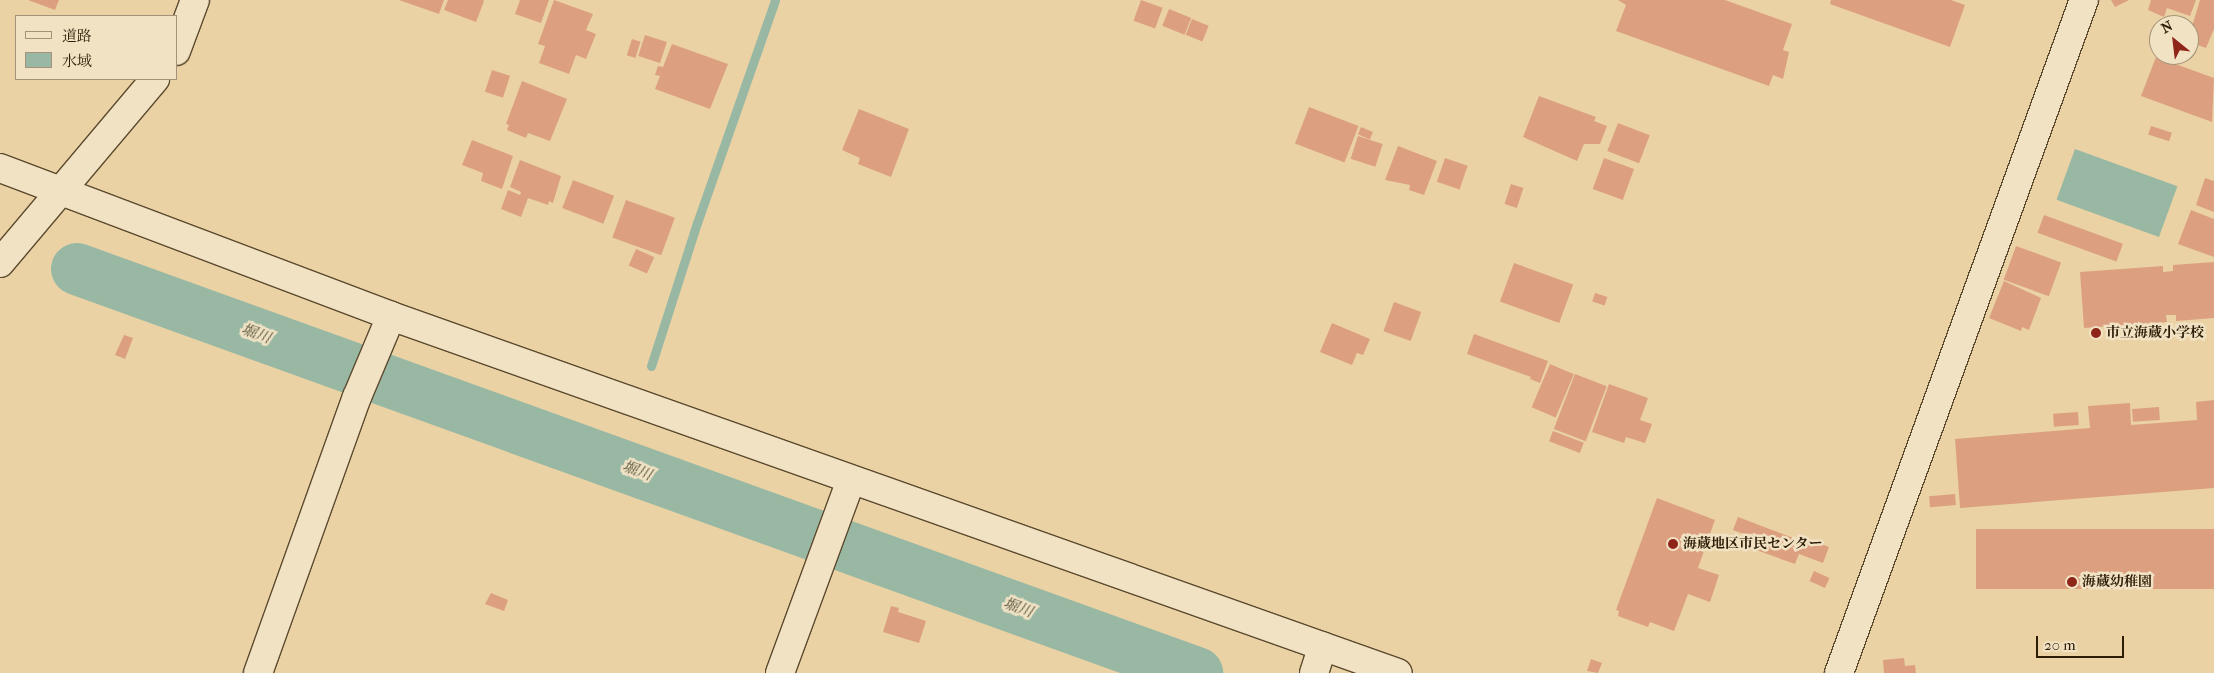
<!DOCTYPE html>
<html>
<head>
<meta charset="utf-8">
<style>
	body { margin:0 }
	#map { position:relative; width:2214px; height:673px; overflow:hidden; background:#ead2a5; font-family:"IM FELL French Canon","Noto Serif JP",serif }
	div>[style] { position:absolute }
	.water>* { inset:0; background:#98b8a4; transform-origin:0 0 }
	.stream>* { height:9px; margin:-4.5px; padding:0 4.5px; transform-origin:4.5px; border-radius:4.5px; background:#98b8a4 }
	.river>* { height:52px; margin:-26px; padding:0 26px; transform-origin:26px; border-radius:26px; background:#98b8a4 }
	.building>* { inset:0; background:#dca080; transform-origin:0 0 }
	.roads { filter:drop-shadow(1px 0 #5c4a2e) drop-shadow(-1px 0 #5c4a2e) drop-shadow(0 1px #5c4a2e) drop-shadow(0 -1px #5c4a2e) }
	.minor>* { height:28px; margin:-14px; padding:0 14px; transform-origin:14px; border-radius:14px; background:#f1e2c4 }
	.dots>* { width:14px; height:14px; translate:-50% -50%; box-sizing:border-box; border:2px solid #f1e2c4; border-radius:50% }
	span { translate:-50% -50%; white-space:nowrap; text-align:center; line-height:1.15; -webkit-text-stroke:5px #f1e2c4; paint-order:stroke }
	.poi-label { font-size:14px; color:#2d1d07; font-weight:700 }
	.left { translate:0 -50%; text-align:left }
	.water-label { font-size:15px; color:#4d4c36; font-style:italic }
	.legend { position:absolute; left:15px; top:15px; width:162px; height:65px; box-sizing:border-box; background:#f1e2c4; border:1px solid #a39378; margin:0; padding:6px 9px; list-style:none; font-size:15px; color:#2d1d07 }
	.legend li { display:flex; align-items:center; gap:10px; height:25px }
	.legend b { width:25px; border:1px solid #a39378 }
	.north { position:absolute; left:2149px; top:15px; width:50px; height:50px; box-sizing:border-box; background:#f1e2c4; border:1px solid #a39378; border-radius:50%; rotate:331deg; font-size:14px; font-weight:700; line-height:20px; text-align:center; color:#2d1d07 }
	.north::after { content:''; display:block; margin:auto; width:18px; height:22px; background:#8f2418; clip-path:polygon(50% 0,100% 100%,50% 72%,0 100%) }
	.scale { position:absolute; left:2036px; top:636px; width:88px; height:22px; box-sizing:border-box; border:2px solid #2d1d07; border-top:0; padding-left:6px; font-size:15px; line-height:18px; white-space:nowrap; color:#2d1d07; -webkit-text-stroke:4px #f1e2c4; paint-order:stroke }
</style>
</head>
<body>
<div id="map">
	<div class="water">
		<div style="left:2075px;top:149px;width:109px;height:54px;rotate:20deg"></div>
	</div>
	<div class="stream">
		<div style="left:651px;top:366px;width:150px;rotate:-72.2deg"></div>
		<div style="left:697px;top:223px;width:236px;rotate:-70.7deg"></div>
	</div>
	<div class="river">
		<div style="left:77px;top:269px;width:1191px;rotate:19.84deg"></div>
	</div>
	<div class="building">
		<div style="clip-path:polygon(28px 0,59px 0,55px 10px)"></div>
		<div style="clip-path:polygon(399px 0,444px 0,439px 14px)"></div>
		<div style="clip-path:polygon(448px 0,483px 0,484px 1px,476px 22px,444px 10px)"></div>
		<div style="clip-path:polygon(520px 0,549px 0,541px 23px,515px 14px)"></div>
		<div style="clip-path:polygon(554px 0,593px 14px,586px 30px,596px 34px,586px 59px,576px 55px,569px 74px,539px 63px,545px 46px,538px 44px)"></div>
		<div style="left:1141px;top:0;width:23px;height:22px;rotate:20deg"></div>
		<div style="clip-path:polygon(1618px 0,1725px 0,1792px 24px,1783px 50px,1789px 52px,1783px 79px,1773px 75px,1769px 86px,1616px 31px,1626px 5px)"></div>
		<div style="clip-path:polygon(1831px 0,1951px 0,1965px 5px,1950px 47px,1830px 4px)"></div>
		<div style="clip-path:polygon(2111px 0,2129px 0,2115px 7px)"></div>
		<div style="clip-path:polygon(2151px 0,2196px 0,2190px 16px,2167px 8px,2164px 17px,2148px 10px)"></div>
		<div style="clip-path:polygon(2200px 0,2214px 0,2214px 29px,2206px 48px,2195px 44px,2197px 39px,2189px 36px)"></div>
		<div style="left:1169px;top:9px;width:24px;height:18px;rotate:22deg"></div>
		<div style="clip-path:polygon(2180px 18px,2190px 23px,2189px 25px,2177px 25px)"></div>
		<div style="left:1192px;top:19px;width:18px;height:17px;rotate:22deg"></div>
		<div style="left:645px;top:35px;width:23px;height:22px;rotate:18deg"></div>
		<div style="left:632px;top:39px;width:9px;height:17px;rotate:18deg"></div>
		<div style="clip-path:polygon(672px 44px,728px 64px,710px 109px,655px 89px,660px 76px,655px 75px,658px 66px,663px 67px)"></div>
		<div style="clip-path:polygon(2156px 57px,2214px 78px,2212px 122px,2141px 96px)"></div>
		<div style="left:492px;top:70px;width:19px;height:23px;rotate:18deg"></div>
		<div style="clip-path:polygon(522px 81px,567px 99px,550px 141px,528px 133px,526px 138px,507px 130px,509px 125px,506px 124px)"></div>
		<div style="clip-path:polygon(1539px 96px,1596px 117px,1594px 121px,1607px 126px,1600px 144px,1584px 144px,1577px 161px,1523px 137px)"></div>
		<div style="left:1309px;top:107px;width:53px;height:39px;rotate:21deg"></div>
		<div style="clip-path:polygon(859px 109px,909px 129px,891px 177px,858px 164px,860px 158px,842px 150px)"></div>
		<div style="left:1618px;top:123px;width:34px;height:30px;rotate:21deg"></div>
		<div style="left:2151px;top:126px;width:22px;height:9px;rotate:18deg"></div>
		<div style="left:1361px;top:127px;width:13px;height:8px;rotate:23deg"></div>
		<div style="left:1358px;top:136px;width:26px;height:24px;rotate:18deg"></div>
		<div style="clip-path:polygon(472px 140px,513px 156px,502px 189px,481px 181px,483px 173px,462px 165px)"></div>
		<div style="clip-path:polygon(1398px 146px,1437px 161px,1424px 195px,1409px 190px,1410px 185px,1385px 180px)"></div>
		<div style="left:1445px;top:158px;width:24px;height:25px;rotate:19deg"></div>
		<div style="left:1604px;top:158px;width:32px;height:33px;rotate:20deg"></div>
		<div style="clip-path:polygon(520px 160px,561px 176px,553px 203px,549px 201px,548px 205px,528px 198px,521px 217px,501px 209px,508px 190px,520px 195px,521px 192px,510px 187px)"></div>
		<div style="clip-path:polygon(2205px 178px,2214px 181px,2214px 212px,2196px 205px)"></div>
		<div style="left:573px;top:180px;width:44px;height:30px;rotate:21deg"></div>
		<div style="left:1511px;top:184px;width:13px;height:21px;rotate:18deg"></div>
		<div style="left:626px;top:200px;width:52px;height:40px;rotate:20deg"></div>
		<div style="clip-path:polygon(2191px 210px,2214px 219px,2214px 257px,2178px 244px)"></div>
		<div style="left:2044px;top:215px;width:84px;height:19px;rotate:20deg"></div>
		<div style="left:2016px;top:246px;width:48px;height:36px;rotate:20deg"></div>
		<div style="left:636px;top:249px;width:20px;height:18px;rotate:24deg"></div>
		<div style="clip-path:polygon(2214px 262px,2214px 318px,2176px 321px,2176px 315px,2166px 315px,2167px 322px,2084px 328px,2080px 272px,2163px 266px,2163px 272px,2173px 271px,2173px 265px)"></div>
		<div style="left:1514px;top:263px;width:63px;height:41px;rotate:20deg"></div>
		<div style="clip-path:polygon(2004px 281px,2041px 298px,2029px 330px,2022px 327px,2021px 331px,1989px 318px)"></div>
		<div style="left:1595px;top:293px;width:13px;height:9px;rotate:18deg"></div>
		<div style="left:1394px;top:302px;width:29px;height:31px;rotate:20deg"></div>
		<div style="clip-path:polygon(1332px 323px,1370px 339px,1363px 355px,1357px 353px,1352px 365px,1320px 352px)"></div>
		<div style="clip-path:polygon(1474px 334px,1548px 361px,1540px 383px,1530px 379px,1531px 377px,1467px 354px)"></div>
		<div style="clip-path:polygon(124px 335px,133px 338px,125px 359px,115px 355px)"></div>
		<div style="left:1550px;top:364px;width:26px;height:47px;rotate:23deg"></div>
		<div style="left:1575px;top:374px;width:34px;height:59px;rotate:21deg"></div>
		<div style="clip-path:polygon(1609px 384px,1648px 398px,1640px 420px,1652px 424px,1645px 443px,1626px 437px,1624px 443px,1592px 432px)"></div>
		<div style="clip-path:polygon(2214px 400px,2214px 488px,1960px 508px,1955px 439px,2090px 428px,2088px 406px,2130px 403px,2131px 425px,2197px 420px,2196px 402px)"></div>
		<div style="left:2159px;top:407px;width:13px;height:27px;rotate:86deg"></div>
		<div style="left:2078px;top:412px;width:13px;height:25px;rotate:86deg"></div>
		<div style="left:1553px;top:431px;width:33px;height:11px;rotate:21deg"></div>
		<div style="left:1955px;top:494px;width:11px;height:26px;rotate:85deg"></div>
		<div style="clip-path:polygon(1657px 498px,1715px 520px,1698px 568px,1719px 575px,1710px 602px,1688px 594px,1674px 631px,1650px 622px,1648px 627px,1618px 616px,1619px 611px,1616px 610px)"></div>
		<div style="clip-path:polygon(1738px 517px,1804px 542px,1805px 538px,1829px 547px,1823px 563px,1799px 554px,1795px 564px,1756px 550px,1760px 540px,1733px 530px)"></div>
		<div style="left:2214px;top:529px;width:60px;height:238px;rotate:90deg"></div>
		<div style="left:1814px;top:571px;width:17px;height:11px;rotate:24deg"></div>
		<div style="clip-path:polygon(491px 593px,508px 600px,504px 611px,485px 604px)"></div>
		<div style="clip-path:polygon(891px 606px,899px 608px,898px 612px,926px 621px,919px 643px,883px 632px)"></div>
		<div style="clip-path:polygon(1904px 658px,1905px 666px,1915px 665px,1916px 673px,1884px 673px,1883px 660px)"></div>
		<div style="clip-path:polygon(1591px 659px,1602px 663px,1598px 673px,1587px 671px)"></div>
	</div>
	<div class="roads">
		<div class="minor">
			<div style="left:176px;top:51px;width:54px;rotate:-69.6deg"></div>
			<div style="left:0;top:168px;width:418px;rotate:20.7deg"></div>
			<div style="left:391px;top:316px;width:1068px;rotate:19.52deg"></div>
			<div style="left:0;top:263px;width:241px;rotate:-49.9deg"></div>
			<div style="left:258px;top:673px;width:293px;rotate:-70.3deg"></div>
			<div style="left:357px;top:397px;width:88px;rotate:-67.2deg"></div>
			<div style="left:780px;top:673px;width:206px;rotate:-69.8deg"></div>
			<div style="left:1314px;top:673px;width:28px;rotate:-72deg"></div>
			<div style="left:1839px;top:673px;width:716px;rotate:-70deg"></div>
		</div>
	</div>
	<div class="dots">
		<div style="left:2096px;top:333px;background:#8f2418"></div>
		<div style="left:1673px;top:544px;background:#8f2418"></div>
		<div style="left:2072px;top:582px;background:#8f2418"></div>
	</div>
	<div class="poi-label">
		<span class="left" style="left:2106px;top:333px">市立海蔵小学校</span>
		<span class="left" style="left:1683px;top:544px">海蔵地区市民センター</span>
		<span class="left" style="left:2082px;top:582px">海蔵幼稚園</span>
	</div>
	<div class="water-label">
		<span style="left:256px;top:334px;rotate:20deg">堀川</span>
		<span style="left:637px;top:471px;rotate:20deg">堀川</span>
		<span style="left:1018px;top:608px;rotate:20deg">堀川</span>
	</div>
	<ul class="legend">
	<li><b style="height:6px;background:#f1e2c4"></b>道路</li>
	<li><b style="height:14px;background:#98b8a4"></b>水域</li>
	</ul>
	<div class="north">N</div>
	<div class="scale">20 m</div>
</div>
</body>
</html>
